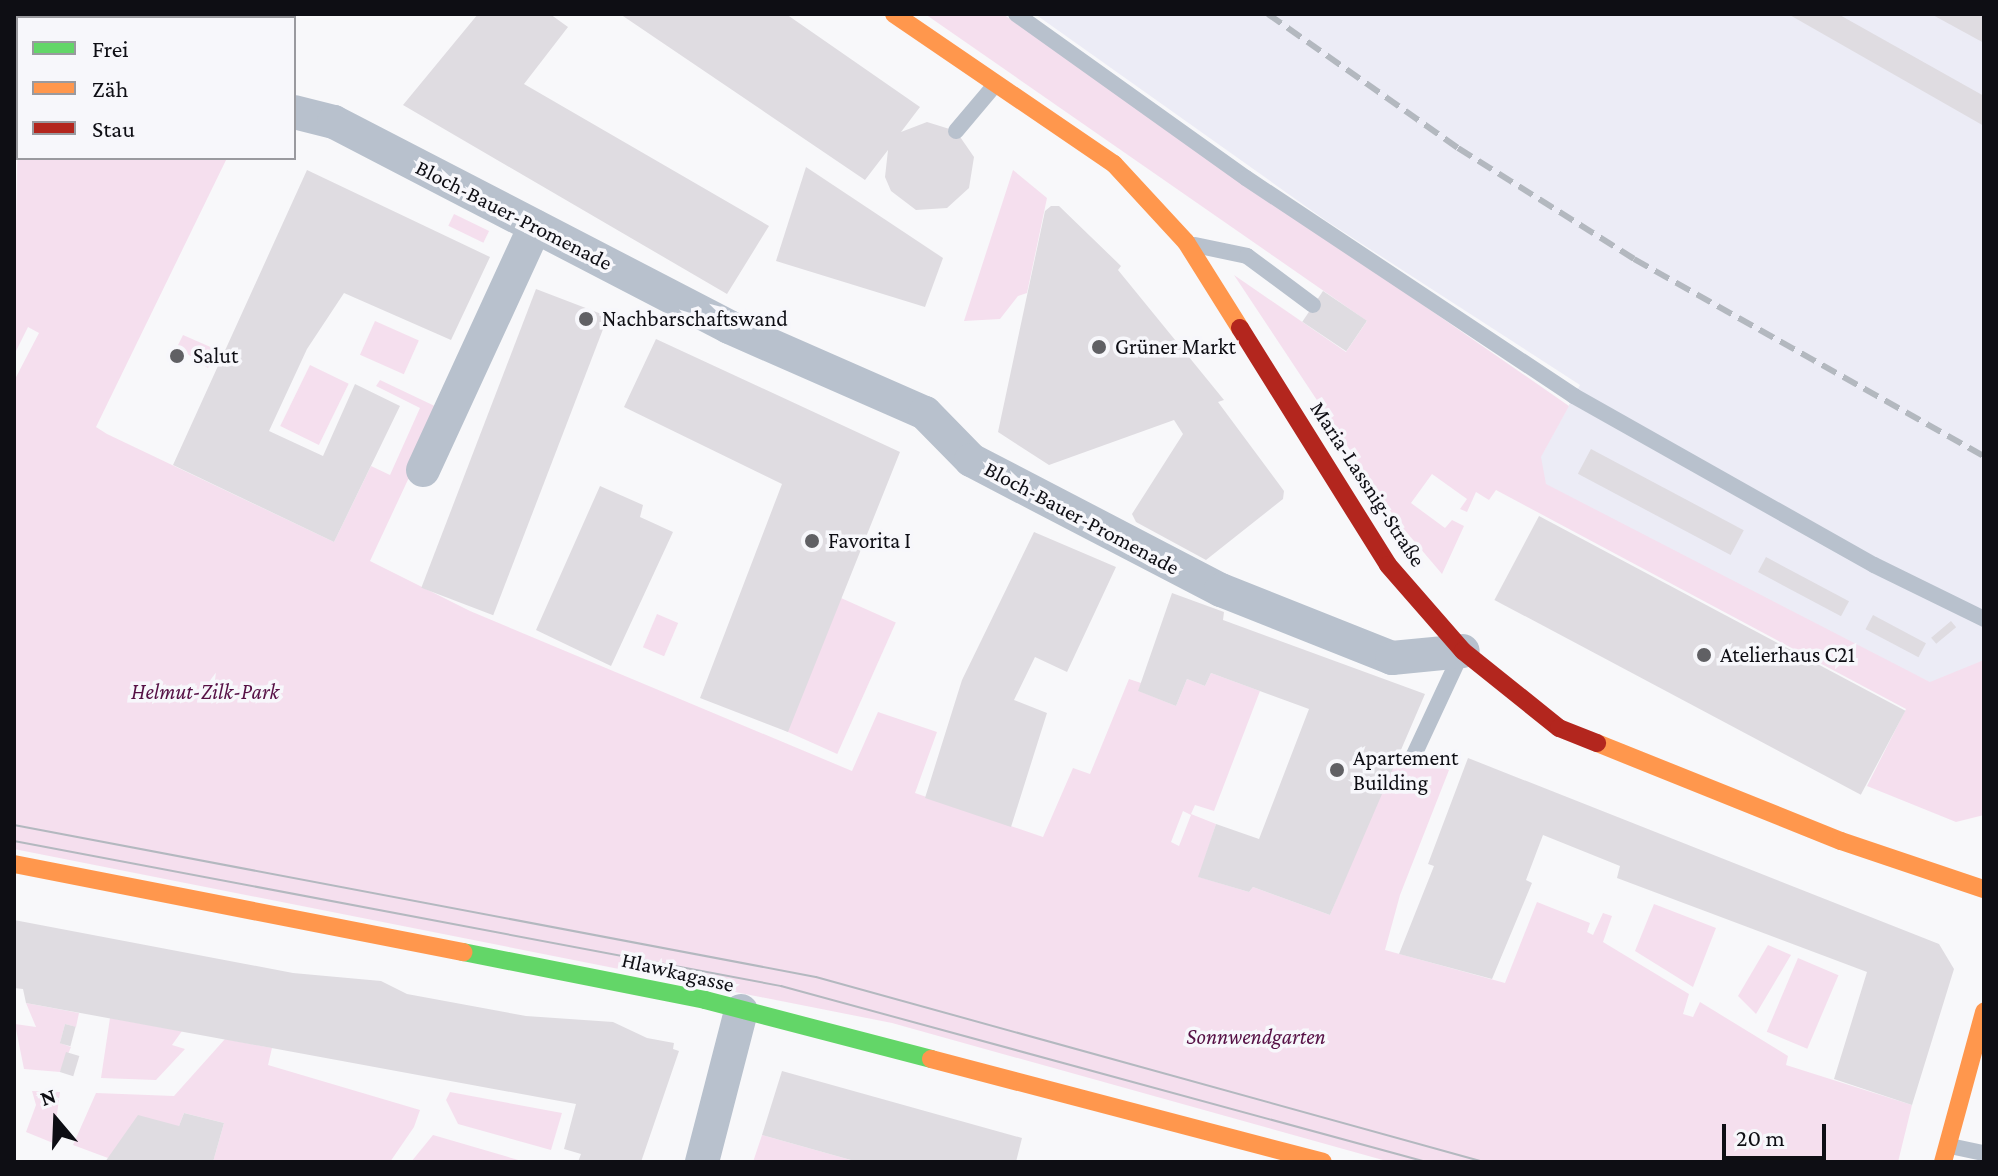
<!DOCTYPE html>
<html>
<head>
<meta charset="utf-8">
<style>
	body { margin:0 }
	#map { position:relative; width:1998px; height:1176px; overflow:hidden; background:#f8f8fa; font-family:"Crimson Pro",serif }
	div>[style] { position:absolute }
	.built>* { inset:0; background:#ececf6 }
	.green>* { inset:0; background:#f5dfee; transform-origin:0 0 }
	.building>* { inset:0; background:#dfdce1; transform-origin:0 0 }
	.lane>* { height:16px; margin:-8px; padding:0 8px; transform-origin:8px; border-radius:8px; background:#b8c1cd }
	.street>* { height:34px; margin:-17px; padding:0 17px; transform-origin:17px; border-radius:17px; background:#b8c1cd }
	.fast>* { height:18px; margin:-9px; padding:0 9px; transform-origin:9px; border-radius:9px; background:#63d668 }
	.slow>* { height:18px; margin:-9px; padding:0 9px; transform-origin:9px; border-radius:9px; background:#ff974d }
	.jam>* { height:18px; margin:-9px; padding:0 9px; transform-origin:9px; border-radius:9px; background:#b3261e }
	.tram>* { height:2px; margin:-1px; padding:0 1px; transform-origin:1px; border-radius:1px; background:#b3b8bf }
	.rail>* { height:6px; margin-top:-3px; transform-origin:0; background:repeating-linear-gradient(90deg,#b3b8bf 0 16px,transparent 0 24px) }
	.dots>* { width:22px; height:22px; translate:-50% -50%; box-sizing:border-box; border:4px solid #f7f7fb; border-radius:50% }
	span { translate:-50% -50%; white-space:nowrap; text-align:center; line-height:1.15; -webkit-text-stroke:7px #f7f7fb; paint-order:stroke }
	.street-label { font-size:22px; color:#0e0e14 }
	.poi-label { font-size:22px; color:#0e0e14 }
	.left { translate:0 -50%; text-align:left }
	.park-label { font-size:22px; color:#561045; font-style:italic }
	.frame { position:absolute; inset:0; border:16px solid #0e0e14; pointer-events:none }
	.legend { position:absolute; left:16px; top:16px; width:280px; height:144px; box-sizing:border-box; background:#f7f7fb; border:2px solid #9a9a9f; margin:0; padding:10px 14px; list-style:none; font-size:24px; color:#0e0e14 }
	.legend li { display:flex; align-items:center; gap:16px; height:40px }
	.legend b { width:40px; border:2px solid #9a9a9f }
	.north { position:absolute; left:16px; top:1080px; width:80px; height:80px; -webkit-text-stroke:6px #f7f7fb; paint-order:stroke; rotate:341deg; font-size:22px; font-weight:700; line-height:32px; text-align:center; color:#0e0e14 }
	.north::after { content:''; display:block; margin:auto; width:28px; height:36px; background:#0e0e14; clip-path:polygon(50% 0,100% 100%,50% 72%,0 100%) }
	.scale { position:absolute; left:1722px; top:1124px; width:104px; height:36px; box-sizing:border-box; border:4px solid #0e0e14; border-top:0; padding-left:10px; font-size:24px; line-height:28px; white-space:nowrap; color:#0e0e14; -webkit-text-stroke:6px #f7f7fb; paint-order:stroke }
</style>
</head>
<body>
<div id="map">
	<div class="built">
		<div style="clip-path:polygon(1035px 14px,1984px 14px,1984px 709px,1527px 482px,1580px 385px,1325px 220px)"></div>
	</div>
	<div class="green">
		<div style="clip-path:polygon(925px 14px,1003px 14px,1569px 406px,1541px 457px,1546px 484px,1930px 682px,1984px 660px,1984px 815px,1956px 822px,1867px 786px,1906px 709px,1496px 490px,1489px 500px,1476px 492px,1467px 512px,1460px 509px,1467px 499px,1432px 474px,1411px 503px,1445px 528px,1452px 520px,1464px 526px,1442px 574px,1397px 521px,1234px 275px,1346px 352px,1367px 321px)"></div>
		<div style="clip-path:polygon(evenodd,18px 109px,18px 158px,227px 158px,96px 427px,107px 434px,334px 542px,371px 466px,390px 475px,420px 408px,376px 386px,380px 380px,441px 409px,370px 561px,470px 611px,852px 771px,878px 712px,937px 732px,915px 793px,1043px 837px,1073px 768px,1090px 774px,1129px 679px,1141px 683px,1139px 691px,1176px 706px,1187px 679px,1205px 686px,1211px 673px,1260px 691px,1214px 811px,1195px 805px,1191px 814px,1216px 824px,1199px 877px,1249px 892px,1253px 887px,1330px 915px,1398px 751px,1449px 770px,1400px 895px,1385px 950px,1505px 983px,1537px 902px,1590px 923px,1587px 932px,1593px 935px,1603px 913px,1612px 916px,1603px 942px,1689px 994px,1683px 1014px,1693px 1017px,1700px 1002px,1788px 1056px,1786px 1065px,1912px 1105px,1898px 1162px,1390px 1162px,892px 1023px,14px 849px,14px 381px,39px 333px,28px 327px,14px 355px,18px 109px,1183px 811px,1191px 815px,1179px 846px,1171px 842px,1183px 811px)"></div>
		<div style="clip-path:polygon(1013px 170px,1047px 198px,1027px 293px,1018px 296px,1000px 319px,964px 321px)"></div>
		<div style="left:454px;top:214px;width:39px;height:13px;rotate:26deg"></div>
		<div style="left:375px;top:321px;width:48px;height:37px;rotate:24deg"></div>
		<div style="clip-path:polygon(183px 335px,215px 349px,208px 368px,177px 347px)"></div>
		<div style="left:310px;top:365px;width:43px;height:68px;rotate:26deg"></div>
		<div style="left:841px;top:598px;width:60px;height:144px;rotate:24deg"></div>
		<div style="left:657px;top:614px;width:23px;height:36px;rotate:23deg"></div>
		<div style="clip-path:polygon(1654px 904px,1716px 928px,1693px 987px,1635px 951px)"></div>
		<div style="clip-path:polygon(1768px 945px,1791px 955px,1756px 1014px,1738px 996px)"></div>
		<div style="left:1798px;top:958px;width:44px;height:80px;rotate:23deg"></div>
		<div style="clip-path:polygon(26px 1003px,79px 1013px,76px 1027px,65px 1024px,60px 1043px,71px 1047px,60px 1072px,24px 1069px,15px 1024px,36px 1027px)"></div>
		<div style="clip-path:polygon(110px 1018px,182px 1031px,172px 1045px,185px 1049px,156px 1080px,101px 1078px)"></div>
		<div style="clip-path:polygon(225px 1039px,272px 1048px,268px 1065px,420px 1110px,414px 1127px,390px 1162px,213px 1162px,224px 1123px,184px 1113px,179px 1126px,108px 1158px,73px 1145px,96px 1093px,174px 1096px)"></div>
		<div style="clip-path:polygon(32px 1091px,60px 1092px,53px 1143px,26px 1132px,36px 1105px)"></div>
		<div style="clip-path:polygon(450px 1092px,562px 1113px,551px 1150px,458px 1124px,446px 1100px)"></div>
		<div style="clip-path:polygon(433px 1135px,505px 1156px,525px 1162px,411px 1162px)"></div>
		<div style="clip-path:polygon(762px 1135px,858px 1162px,753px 1162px)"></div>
	</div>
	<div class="building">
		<div style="clip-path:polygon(14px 14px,98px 18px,18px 18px,14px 112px)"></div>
		<div style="clip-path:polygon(478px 14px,550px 14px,568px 27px,524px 84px,769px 226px,727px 294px,403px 105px)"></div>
		<div style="clip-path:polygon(620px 14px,786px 14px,920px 107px,901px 132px,927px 122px,956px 131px,974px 157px,969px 188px,947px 208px,916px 210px,891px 191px,885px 177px,888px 150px,865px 180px)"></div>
		<div style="clip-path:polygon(1788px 14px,1838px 14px,1984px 96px,1984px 126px)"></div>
		<div style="clip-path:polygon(1931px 14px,1984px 14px,1984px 43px)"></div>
		<div style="clip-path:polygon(806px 167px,943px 258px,925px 307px,776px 261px)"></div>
		<div style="clip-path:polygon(307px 170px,490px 257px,451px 340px,344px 293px,307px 349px,269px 431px,323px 456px,355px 384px,400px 406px,334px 542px,173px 465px)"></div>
		<div style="clip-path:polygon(1051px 206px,1059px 206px,1121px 266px,1118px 270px,1224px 400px,1218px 402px,1284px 491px,1283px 499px,1206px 560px,1136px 522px,1132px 514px,1183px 434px,1174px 420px,1049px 465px,998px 432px,1045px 211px)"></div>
		<div style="left:536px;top:289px;width:77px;height:320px;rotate:21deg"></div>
		<div style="left:1323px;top:291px;width:53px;height:37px;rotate:34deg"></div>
		<div style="clip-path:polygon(656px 339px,900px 452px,788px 732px,700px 698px,782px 484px,624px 407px)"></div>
		<div style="left:1591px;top:449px;width:173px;height:28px;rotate:28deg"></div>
		<div style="clip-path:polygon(600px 486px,643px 505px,640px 517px,673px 532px,611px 666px,536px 630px)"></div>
		<div style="left:1539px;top:516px;width:415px;height:95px;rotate:28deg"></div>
		<div style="clip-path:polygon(1034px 532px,1116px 567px,1067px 672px,1035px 657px,1014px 700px,1047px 713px,1011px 827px,925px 798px,962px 680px)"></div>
		<div style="left:1766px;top:557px;width:94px;height:17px;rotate:28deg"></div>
		<div style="clip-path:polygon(1172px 593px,1224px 612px,1223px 620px,1425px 694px,1330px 915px,1253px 887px,1249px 892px,1198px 877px,1216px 824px,1259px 839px,1309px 709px,1211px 673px,1205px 686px,1187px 679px,1176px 706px,1138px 691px)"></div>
		<div style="left:1873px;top:615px;width:60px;height:16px;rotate:28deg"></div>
		<div style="left:1951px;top:621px;width:8px;height:26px;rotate:50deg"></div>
		<div style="clip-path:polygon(1468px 758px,1939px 944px,1954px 969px,1912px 1105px,1834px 1079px,1867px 972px,1617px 878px,1620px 866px,1543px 835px,1526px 880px,1532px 883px,1492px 979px,1399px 954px,1434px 866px,1428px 864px)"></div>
		<div style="clip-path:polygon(14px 920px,293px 973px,381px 981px,407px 994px,526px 1016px,613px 1022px,647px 1038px,674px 1043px,673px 1049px,679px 1051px,641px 1162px,578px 1162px,581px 1154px,564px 1149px,576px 1104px,26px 1003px,23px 989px,14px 988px)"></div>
		<div style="left:65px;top:1024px;width:11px;height:20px;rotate:15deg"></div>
		<div style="left:66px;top:1052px;width:14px;height:21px;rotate:17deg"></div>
		<div style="clip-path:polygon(782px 1071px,1022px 1138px,1016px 1162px,858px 1162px,762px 1135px)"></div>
		<div style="clip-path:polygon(184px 1113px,224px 1123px,213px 1162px,105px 1162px,138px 1115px,179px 1126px)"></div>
	</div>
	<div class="lane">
		<div style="left:1016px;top:14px;width:282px;rotate:35.5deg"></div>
		<div style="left:1246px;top:178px;width:394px;rotate:33.6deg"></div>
		<div style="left:1574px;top:396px;width:344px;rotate:29.4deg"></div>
		<div style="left:1874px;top:565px;width:123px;rotate:26.1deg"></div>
		<div style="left:956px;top:131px;width:59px;rotate:-49.8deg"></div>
		<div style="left:1195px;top:245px;width:53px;rotate:11.9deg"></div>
		<div style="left:1247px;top:256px;width:82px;rotate:36.6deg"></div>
		<div style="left:1413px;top:757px;width:116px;rotate:-65deg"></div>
		<div style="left:1950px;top:1146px;width:35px;rotate:12deg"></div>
	</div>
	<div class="street">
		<div style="left:165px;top:14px;width:6px;rotate:39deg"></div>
		<div style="left:294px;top:112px;width:41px;rotate:14deg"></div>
		<div style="left:334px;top:122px;width:445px;rotate:27.4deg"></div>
		<div style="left:729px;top:327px;width:214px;rotate:23.7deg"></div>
		<div style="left:925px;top:413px;width:66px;rotate:45.6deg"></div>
		<div style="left:971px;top:460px;width:282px;rotate:27.5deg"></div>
		<div style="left:1221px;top:590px;width:184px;rotate:21.7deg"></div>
		<div style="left:1392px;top:658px;width:71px;rotate:-5.6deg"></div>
		<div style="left:423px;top:470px;width:268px;rotate:-65.3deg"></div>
		<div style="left:702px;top:1162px;width:156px;rotate:-75.5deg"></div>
	</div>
	<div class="fast">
		<div style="left:463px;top:952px;width:247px;rotate:11.2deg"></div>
		<div style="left:705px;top:1000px;width:234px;rotate:14.6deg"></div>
	</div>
	<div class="slow">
		<div style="left:894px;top:14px;width:266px;rotate:34.3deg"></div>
		<div style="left:1114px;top:164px;width:106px;rotate:47.3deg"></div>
		<div style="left:1186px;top:242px;width:102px;rotate:57.9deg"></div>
		<div style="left:1597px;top:743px;width:263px;rotate:21.9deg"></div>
		<div style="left:1841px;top:841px;width:151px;rotate:18.6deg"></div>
		<div style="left:14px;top:864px;width:458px;rotate:11.1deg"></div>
		<div style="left:931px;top:1059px;width:405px;rotate:14.7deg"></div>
		<div style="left:1943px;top:1162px;width:156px;rotate:-74.7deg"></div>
	</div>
	<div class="jam">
		<div style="left:1240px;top:328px;width:279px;rotate:58deg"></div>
		<div style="left:1388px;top:565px;width:114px;rotate:48.9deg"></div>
		<div style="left:1463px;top:651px;width:123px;rotate:38.7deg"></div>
		<div style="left:1559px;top:728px;width:41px;rotate:21.5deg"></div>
	</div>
	<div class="tram">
		<div style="left:14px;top:825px;width:816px;rotate:10.73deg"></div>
		<div style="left:816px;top:977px;width:693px;rotate:15.48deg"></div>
		<div style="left:14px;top:841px;width:781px;rotate:10.71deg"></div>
		<div style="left:781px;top:986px;width:669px;rotate:15.26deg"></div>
	</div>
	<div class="rail">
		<div style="left:1268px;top:14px;width:232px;rotate:35.2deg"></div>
		<div style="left:1458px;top:148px;width:208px;rotate:32.2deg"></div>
		<div style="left:1634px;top:259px;width:402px;rotate:29.4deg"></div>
	</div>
	<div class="dots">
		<div style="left:586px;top:319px;background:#606064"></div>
		<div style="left:1099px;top:347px;background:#606064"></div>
		<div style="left:177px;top:356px;background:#606064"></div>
		<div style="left:812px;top:541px;background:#606064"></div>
		<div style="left:1704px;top:655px;background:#606064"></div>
		<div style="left:1337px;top:770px;background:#606064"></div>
	</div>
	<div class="street-label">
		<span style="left:514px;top:215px;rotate:27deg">Bloch-Bauer-Promenade</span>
		<span style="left:1368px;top:484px;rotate:57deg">Maria-Lassnig-Straße</span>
		<span style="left:1082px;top:518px;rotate:28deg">Bloch-Bauer-Promenade</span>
		<span style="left:678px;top:972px;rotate:13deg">Hlawkagasse</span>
	</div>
	<div class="poi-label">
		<span class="left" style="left:602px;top:319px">Nachbarschaftswand</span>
		<span class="left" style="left:1115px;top:347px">Grüner Markt</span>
		<span class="left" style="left:193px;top:356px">Salut</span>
		<span class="left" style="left:828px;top:541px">Favorita I</span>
		<span class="left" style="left:1720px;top:655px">Atelierhaus C21</span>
		<span class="left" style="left:1353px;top:770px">Apartement<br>Building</span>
	</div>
	<div class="park-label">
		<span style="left:205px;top:692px">Helmut-Zilk-Park</span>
		<span style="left:1256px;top:1037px">Sonnwendgarten</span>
	</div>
	<div class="frame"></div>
	<ul class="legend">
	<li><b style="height:10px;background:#63d668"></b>Frei</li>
	<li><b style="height:10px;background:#ff974d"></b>Zäh</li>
	<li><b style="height:10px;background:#b3261e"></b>Stau</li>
	</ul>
	<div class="north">N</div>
	<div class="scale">20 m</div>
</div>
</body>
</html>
